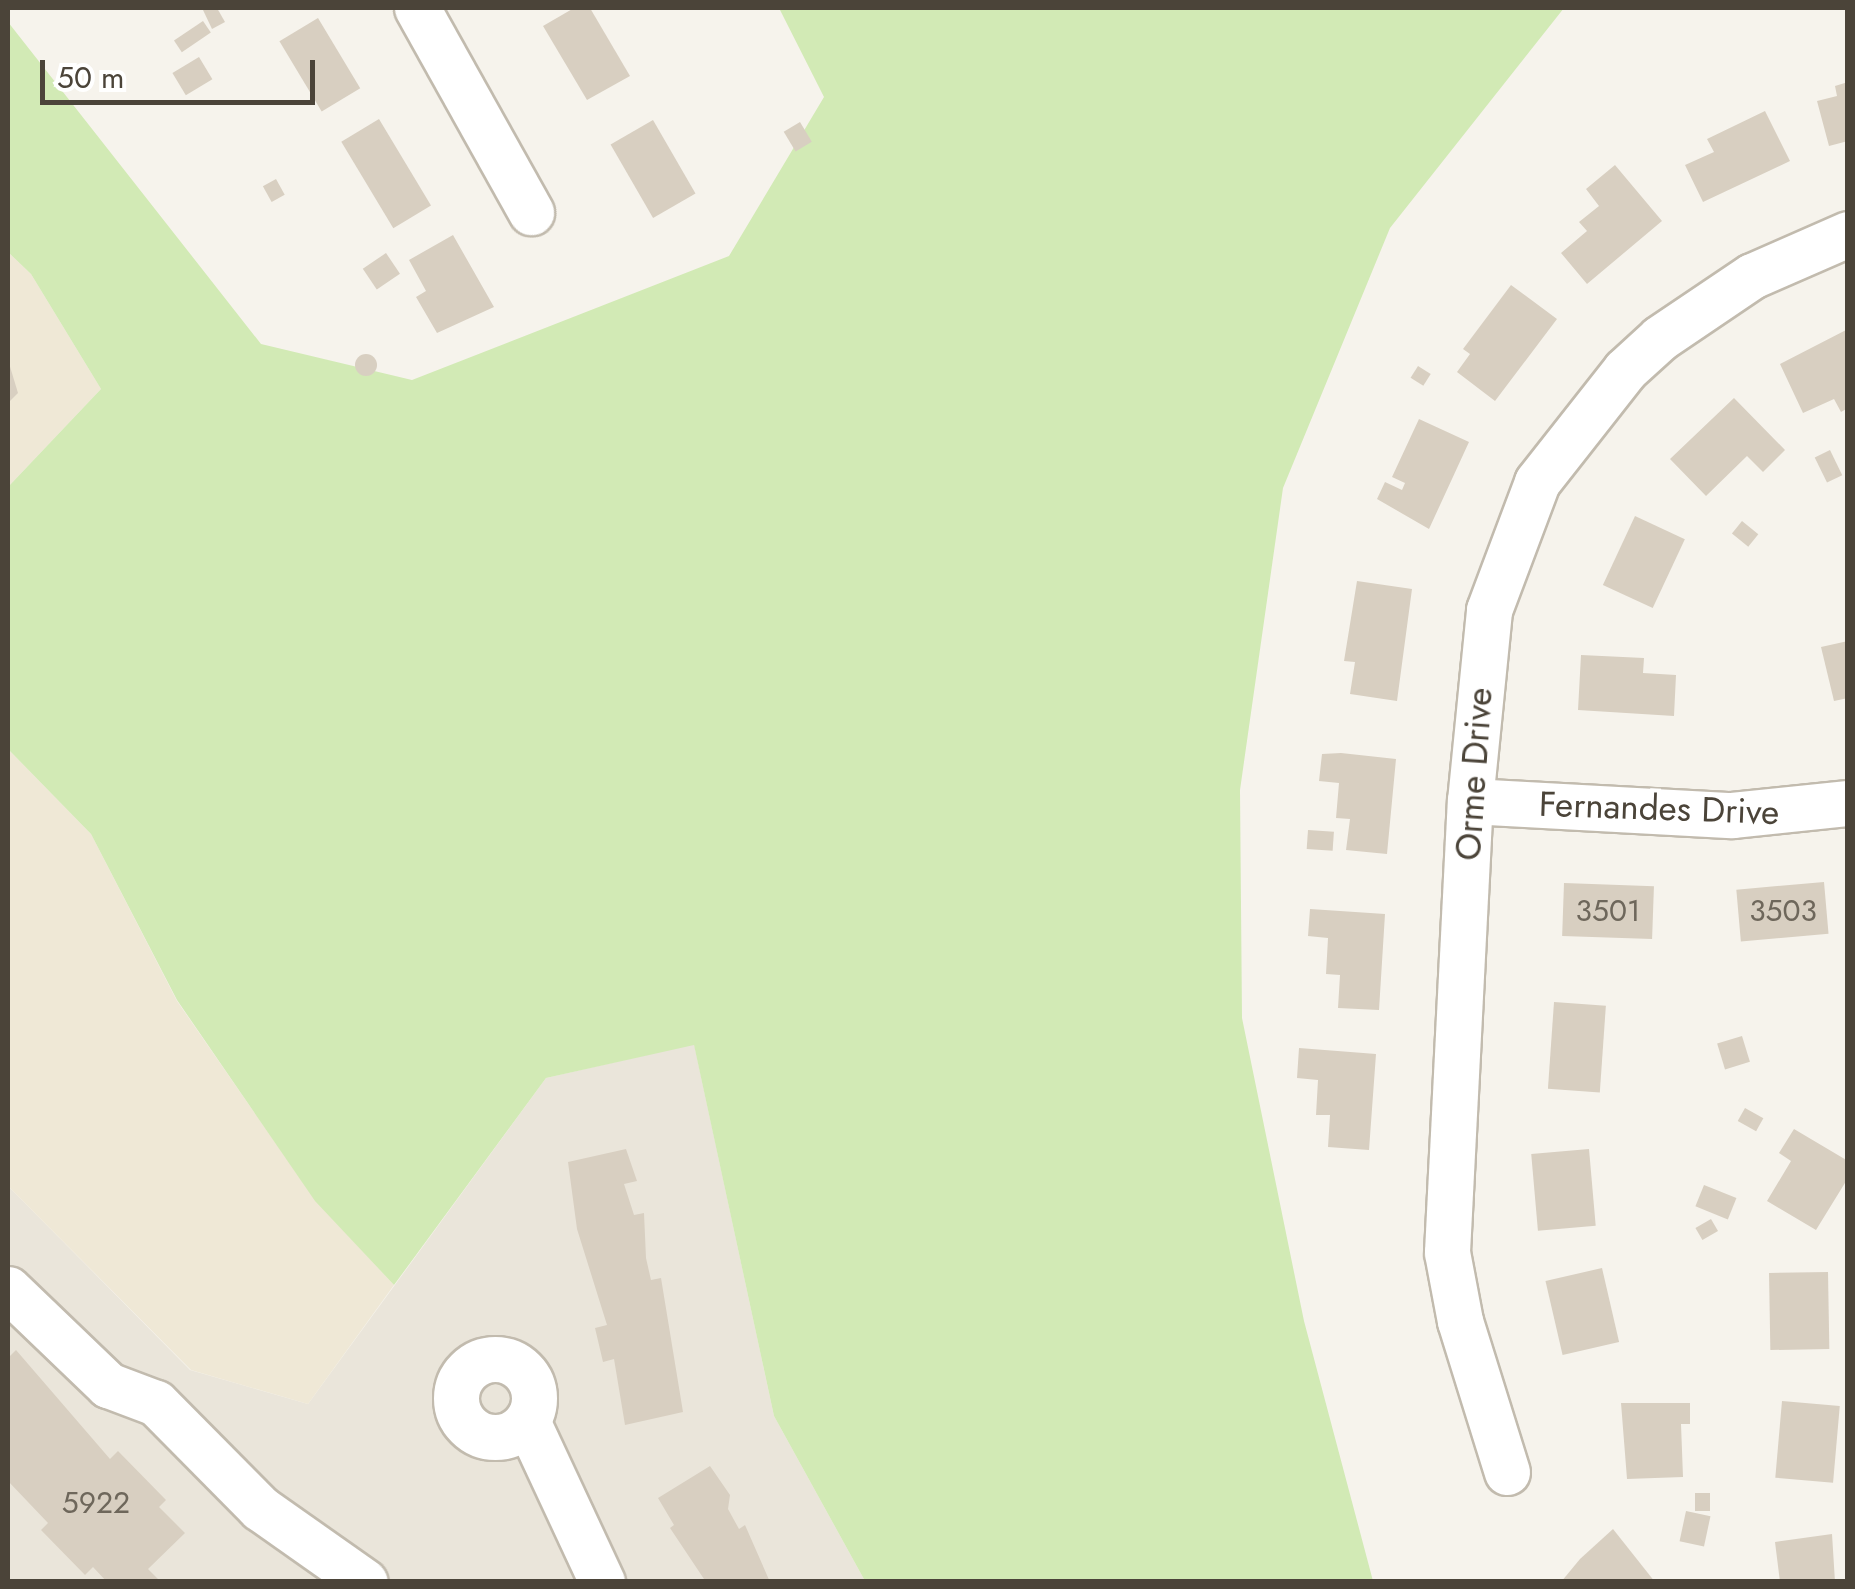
<!DOCTYPE html>
<html>
<head>
<meta charset="utf-8">
<style>
	body { margin:0 }
	#map { position:relative; width:1855px; height:1589px; overflow:hidden; background:#f6f3ec; font-family:Jost,sans-serif }
	div>[style] { position:absolute }
	.residential>* { inset:0; background:#eae5da }
	.education>* { inset:0; background:#efe8d6 }
	.green>* { inset:0; background:#d2eab5 }
	.building>* { inset:0; background:#d8cfc1; transform-origin:0 0 }
	.round { border-radius:50% }
	.roads { filter:drop-shadow(2px 0 #c2bbae) drop-shadow(-2px 0 #c2bbae) drop-shadow(0 2px #c2bbae) drop-shadow(0 -2px #c2bbae) }
	.minor>* { height:45px; margin:-22.5px; padding:0 22.5px; transform-origin:22.5px; border-radius:22.5px; background:#fff }
	.minor>.ring { margin:-22.5px; padding:0; box-sizing:content-box; background:none; border:45px solid #fff; border-radius:50% }
	span { translate:-50% -50%; white-space:nowrap; text-align:center; line-height:1.15; -webkit-text-stroke:8px #fff; paint-order:stroke }
	.number-label { font-size:30px; color:#6e675b }
	.number-label span { -webkit-text-stroke-width:0 }
	.street-label { font-size:35px; color:#4b4439 }
	.frame { position:absolute; inset:0; border:10px solid #4b4439; pointer-events:none }
	.scale { position:absolute; left:40px; top:60px; width:275px; height:45px; box-sizing:border-box; border:5px solid #4b4439; border-top:0; padding-left:12px; font-size:30px; line-height:35px; white-space:nowrap; color:#4b4439; -webkit-text-stroke:8px #fff; paint-order:stroke }
</style>
</head>
<body>
<div id="map">
	<div class="residential">
		<div style="clip-path:polygon(694px 1044px,774px 1416px,865px 1581px,8px 1581px,8px 1186px,190px 1370px,308px 1404px,546px 1078px)"></div>
	</div>
	<div class="education">
		<div style="clip-path:polygon(8px 252px,31px 274px,101px 389px,8px 487px)"></div>
		<div style="clip-path:polygon(8px 749px,91px 834px,177px 1001px,315px 1200px,394px 1285px,308px 1404px,191px 1370px,8px 1186px)"></div>
	</div>
	<div class="green">
		<div style="clip-path:polygon(779px 8px,1564px 8px,1390px 228px,1283px 488px,1240px 790px,1242px 1018px,1304px 1321px,1373px 1581px,865px 1581px,774px 1416px,694px 1045px,546px 1078px,394px 1285px,315px 1201px,177px 1000px,91px 834px,8px 749px,8px 487px,101px 389px,31px 274px,8px 252px,8px 22px,261px 344px,412px 380px,729px 256px,824px 97px)"></div>
	</div>
	<div class="building">
		<div style="clip-path:polygon(217px 8px,225px 22px,212px 29px,203px 10px)"></div>
		<div style="clip-path:polygon(574px 8px,590px 8px,630px 76px,587px 100px,543px 26px)"></div>
		<div style="left:318px;top:18px;width:82px;height:45px;rotate:59deg"></div>
		<div style="left:203px;top:21px;width:14px;height:35px;rotate:56deg"></div>
		<div style="left:199px;top:57px;width:26px;height:31px;rotate:59deg"></div>
		<div style="clip-path:polygon(1848px 82px,1848px 141px,1829px 146px,1817px 101px,1837px 96px,1835px 86px)"></div>
		<div style="clip-path:polygon(1765px 111px,1790px 161px,1703px 202px,1685px 165px,1714px 152px,1707px 139px)"></div>
		<div style="left:379px;top:119px;width:101px;height:44px;rotate:59deg"></div>
		<div style="left:653px;top:120px;width:85px;height:49px;rotate:60deg"></div>
		<div style="left:800px;top:122px;width:23px;height:19px;rotate:59deg"></div>
		<div style="clip-path:polygon(1615px 165px,1662px 221px,1587px 284px,1561px 253px,1587px 231px,1579px 222px,1599px 206px,1586px 189px)"></div>
		<div style="left:276px;top:179px;width:18px;height:15px;rotate:61deg"></div>
		<div style="clip-path:polygon(453px 235px,494px 307px,437px 333px,416px 297px,426px 291px,409px 260px)"></div>
		<div style="left:386px;top:253px;width:25px;height:28px;rotate:56deg"></div>
		<div style="clip-path:polygon(1511px 285px,1557px 319px,1495px 401px,1457px 372px,1470px 354px,1463px 349px)"></div>
		<div style="clip-path:polygon(1848px 329px,1848px 408px,1841px 412px,1834px 399px,1803px 413px,1780px 364px)"></div>
		<div class="round" style="left:355px;top:354px;width:22px;height:22px"></div>
		<div style="clip-path:polygon(8px 360px,18px 393px,8px 403px)"></div>
		<div style="left:1418px;top:366px;width:15px;height:14px;rotate:32deg"></div>
		<div style="clip-path:polygon(1734px 398px,1785px 450px,1763px 472px,1747px 456px,1706px 496px,1670px 459px)"></div>
		<div style="clip-path:polygon(1419px 419px,1469px 442px,1429px 529px,1377px 499px,1385px 482px,1402px 490px,1405px 483px,1392px 477px)"></div>
		<div style="left:1830px;top:450px;width:28px;height:17px;rotate:64deg"></div>
		<div style="left:1635px;top:516px;width:55px;height:76px;rotate:25deg"></div>
		<div style="left:1742px;top:521px;width:21px;height:16px;rotate:39deg"></div>
		<div style="clip-path:polygon(1357px 581px,1412px 589px,1397px 701px,1350px 694px,1355px 662px,1344px 661px)"></div>
		<div style="clip-path:polygon(1848px 641px,1848px 698px,1834px 701px,1821px 647px)"></div>
		<div style="clip-path:polygon(1581px 655px,1644px 658px,1643px 673px,1676px 675px,1674px 716px,1578px 710px)"></div>
		<div style="clip-path:polygon(1341px 753px,1396px 759px,1387px 854px,1346px 850px,1350px 819px,1336px 818px,1339px 783px,1319px 781px,1322px 754px)"></div>
		<div style="left:1308px;top:830px;width:26px;height:19px;rotate:4deg"></div>
		<div style="left:1824px;top:882px;width:52px;height:88px;rotate:85deg"></div>
		<div style="left:1564px;top:883px;width:90px;height:53px;rotate:2deg"></div>
		<div style="clip-path:polygon(1310px 909px,1385px 914px,1379px 1010px,1338px 1008px,1340px 975px,1326px 974px,1328px 938px,1308px 936px)"></div>
		<div style="left:1554px;top:1002px;width:52px;height:87px;rotate:4deg"></div>
		<div style="left:1742px;top:1036px;width:27px;height:26px;rotate:73deg"></div>
		<div style="clip-path:polygon(1299px 1048px,1376px 1054px,1369px 1150px,1328px 1147px,1330px 1115px,1316px 1115px,1318px 1080px,1297px 1078px)"></div>
		<div style="left:1745px;top:1108px;width:21px;height:15px;rotate:29deg"></div>
		<div style="clip-path:polygon(1794px 1129px,1848px 1161px,1848px 1178px,1816px 1230px,1767px 1201px,1791px 1161px,1779px 1153px)"></div>
		<div style="clip-path:polygon(626px 1149px,637px 1181px,624px 1184px,634px 1215px,644px 1213px,646px 1258px,651px 1280px,661px 1278px,683px 1412px,625px 1425px,614px 1359px,603px 1362px,595px 1328px,607px 1325px,577px 1229px,568px 1162px)"></div>
		<div style="left:1589px;top:1149px;width:77px;height:58px;rotate:85deg"></div>
		<div style="left:1704px;top:1185px;width:35px;height:23px;rotate:22deg"></div>
		<div style="left:1711px;top:1219px;width:14px;height:18px;rotate:60deg"></div>
		<div style="left:1602px;top:1268px;width:76px;height:58px;rotate:77deg"></div>
		<div style="left:1828px;top:1272px;width:77px;height:59px;rotate:89deg"></div>
		<div style="clip-path:polygon(16px 1350px,110px 1459px,118px 1451px,166px 1500px,159px 1507px,185px 1533px,148px 1569px,161px 1582px,107px 1582px,93px 1567px,85px 1575px,41px 1530px,48px 1523px,8px 1481px,8px 1358px)"></div>
		<div style="left:1782px;top:1401px;width:58px;height:77px;rotate:5deg"></div>
		<div style="clip-path:polygon(1621px 1403px,1690px 1403px,1690px 1424px,1681px 1424px,1683px 1477px,1627px 1479px)"></div>
		<div style="clip-path:polygon(710px 1466px,730px 1495px,728px 1509px,739px 1529px,745px 1525px,770px 1582px,706px 1582px,670px 1528px,674px 1525px,658px 1498px)"></div>
		<div style="left:1695px;top:1493px;width:15px;height:18px"></div>
		<div style="left:1686px;top:1511px;width:25px;height:31px;rotate:12deg"></div>
		<div style="clip-path:polygon(1613px 1529px,1655px 1582px,1561px 1582px,1580px 1559px)"></div>
		<div style="clip-path:polygon(1832px 1534px,1835px 1582px,1780px 1582px,1775px 1542px)"></div>
	</div>
	<div class="roads">
		<div class="minor">
			<div style="left:417px;top:8px;width:234px;rotate:60.8deg"></div>
			<div style="left:1470px;top:801px;width:262px;rotate:3.1deg"></div>
			<div style="left:1732px;top:815px;width:117px;rotate:-5.9deg"></div>
			<div style="left:8px;top:1289px;width:139px;rotate:43.8deg"></div>
			<div style="left:108px;top:1385px;width:51px;rotate:20.6deg"></div>
			<div style="left:156px;top:1403px;width:148px;rotate:45.3deg"></div>
			<div style="left:260px;top:1508px;width:128px;rotate:35.2deg"></div>
			<div class="ring" style="left:456px;top:1359px;width:33px;height:33px"></div>
			<div style="left:527px;top:1421px;width:178px;rotate:65deg"></div>
			<div style="left:1507px;top:1472px;width:158px;rotate:-107.3deg"></div>
			<div style="left:1460px;top:1321px;width:70px;rotate:-100.7deg"></div>
			<div style="left:1447px;top:1252px;width:452px;rotate:-87.1deg"></div>
			<div style="left:1470px;top:801px;width:192px;rotate:-84.3deg"></div>
			<div style="left:1489px;top:610px;width:137px;rotate:-69.4deg"></div>
			<div style="left:1537px;top:482px;width:142px;rotate:-51.8deg"></div>
			<div style="left:1625px;top:370px;width:47px;rotate:-42.4deg"></div>
			<div style="left:1660px;top:338px;width:111px;rotate:-34deg"></div>
			<div style="left:1752px;top:276px;width:105px;rotate:-23.6deg"></div>
		</div>
	</div>
	<div class="number-label">
		<span style="left:1608px;top:911px">3501</span>
		<span style="left:1783px;top:911px">3503</span>
		<span style="left:96px;top:1503px">5922</span>
	</div>
	<div class="street-label">
		<span style="left:1474px;top:774px;rotate:-86deg">Orme Drive</span>
		<span style="left:1659px;top:808px;rotate:2deg">Fernandes Drive</span>
	</div>
	<div class="frame"></div>
	<div class="scale">50 m</div>
</div>
</body>
</html>
